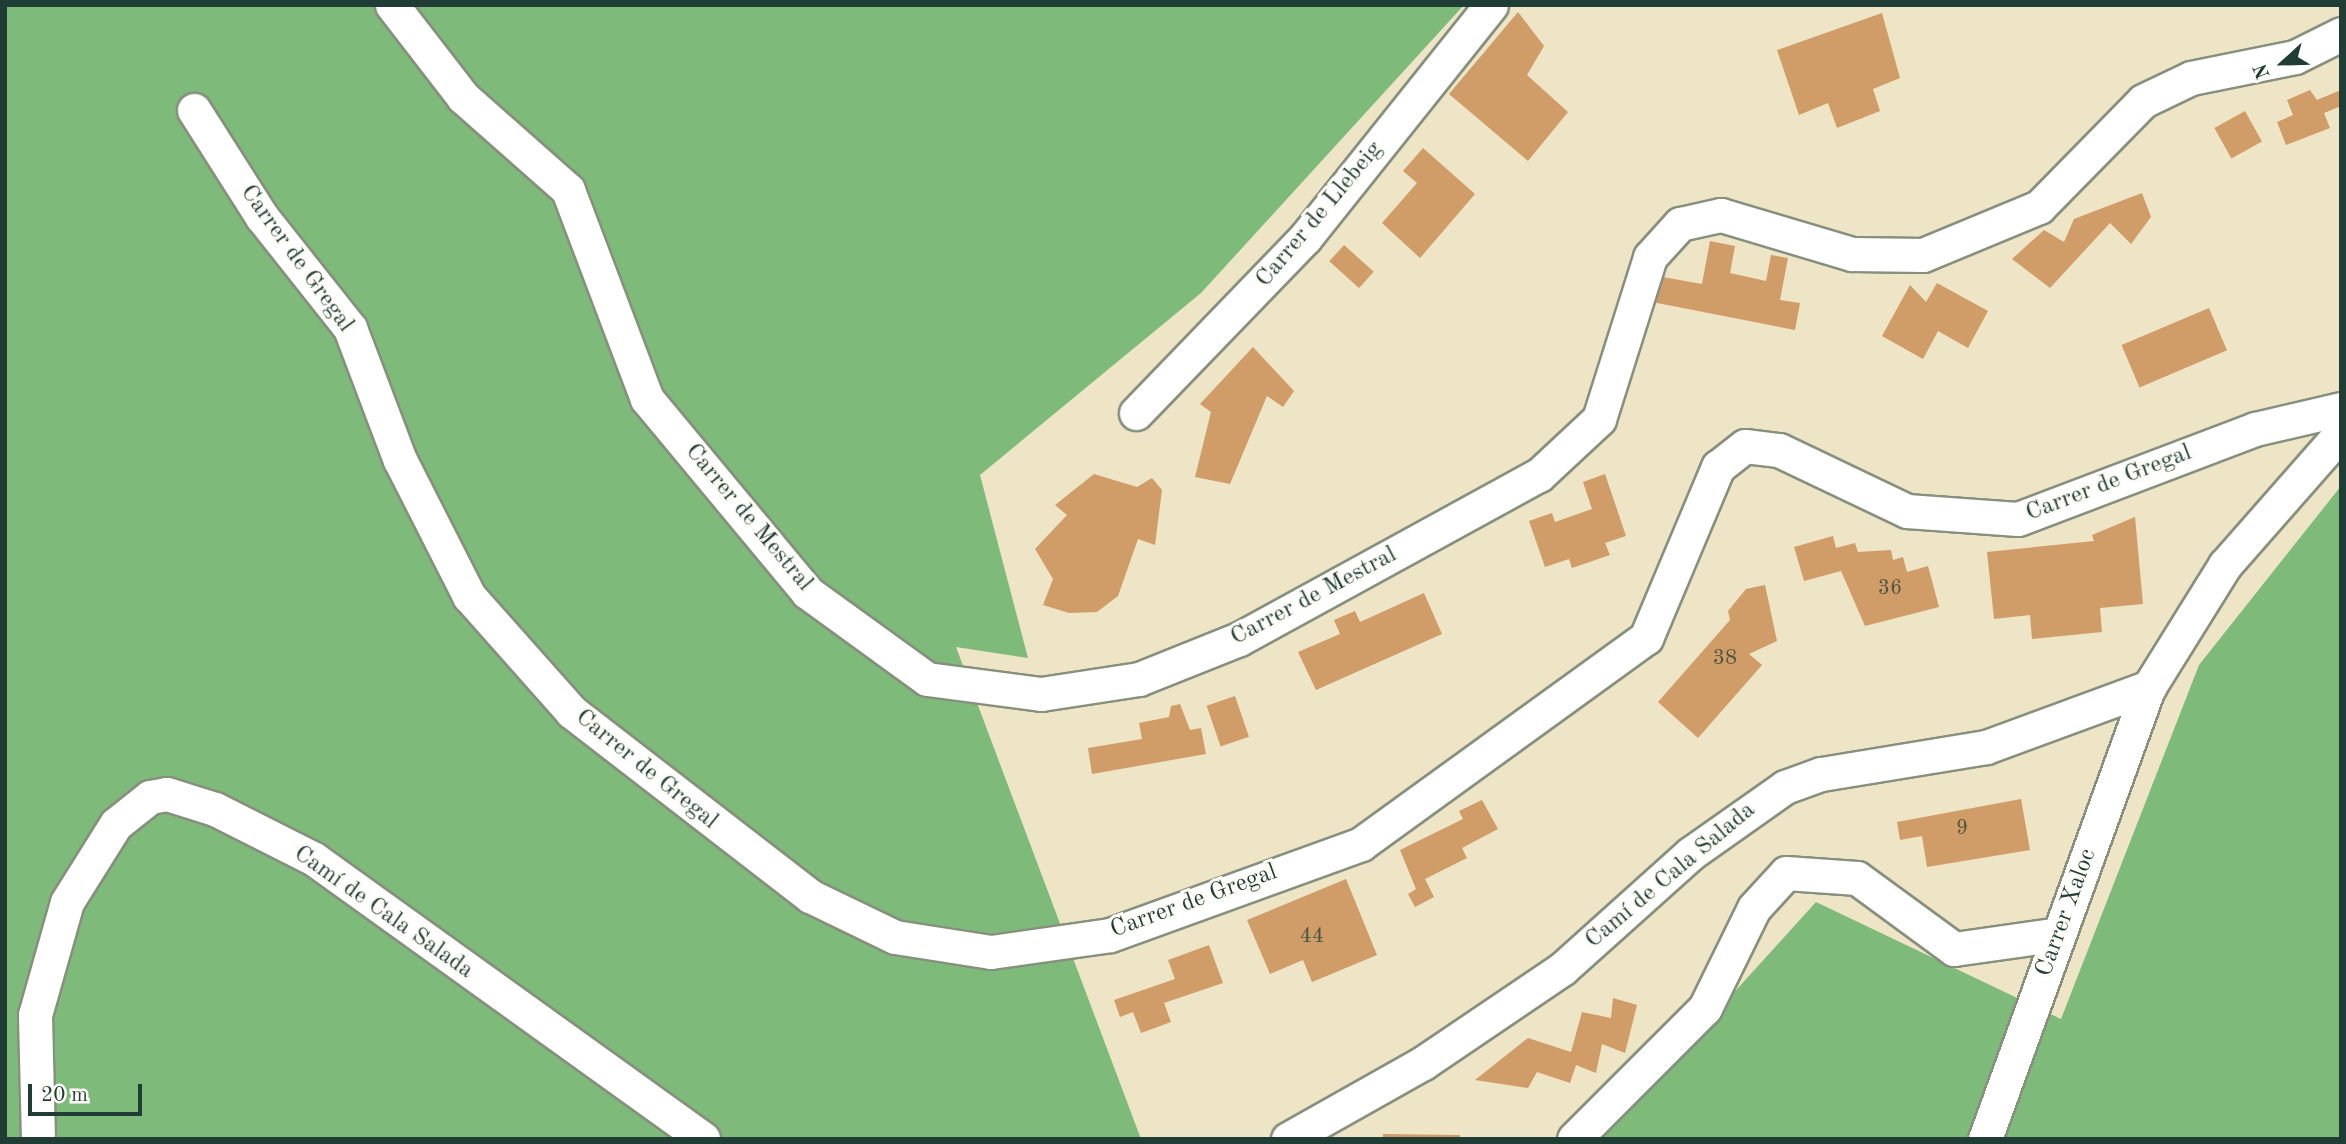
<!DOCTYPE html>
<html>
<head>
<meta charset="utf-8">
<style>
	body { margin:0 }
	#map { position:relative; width:2346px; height:1144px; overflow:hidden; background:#eee4c6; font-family:"Old Standard TT",serif }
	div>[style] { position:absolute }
	.forest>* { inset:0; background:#7ebb7a }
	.building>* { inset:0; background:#d09c67; transform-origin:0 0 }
	.roads { filter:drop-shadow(2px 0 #86907d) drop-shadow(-2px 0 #86907d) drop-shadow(0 2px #86907d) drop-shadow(0 -2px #86907d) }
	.street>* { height:33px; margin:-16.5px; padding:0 16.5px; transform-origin:16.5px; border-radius:16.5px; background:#fff }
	span { translate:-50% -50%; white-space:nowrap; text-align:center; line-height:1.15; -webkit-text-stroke:6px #fdfcf7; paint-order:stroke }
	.number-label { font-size:21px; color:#4b5541 }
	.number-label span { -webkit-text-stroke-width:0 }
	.street-label { font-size:24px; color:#1f3d34 }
	.frame { position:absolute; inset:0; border:7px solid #1f3d34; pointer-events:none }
	.north { position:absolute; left:2248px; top:28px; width:70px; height:70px; -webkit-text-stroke:5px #fdfcf7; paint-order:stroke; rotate:248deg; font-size:19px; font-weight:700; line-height:28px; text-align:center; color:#1f3d34 }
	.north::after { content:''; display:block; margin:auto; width:24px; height:32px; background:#1f3d34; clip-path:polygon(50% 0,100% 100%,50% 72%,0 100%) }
	.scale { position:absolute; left:28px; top:1084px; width:114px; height:32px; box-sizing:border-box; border:4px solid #1f3d34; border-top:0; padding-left:9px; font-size:21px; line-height:24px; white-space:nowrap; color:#1f3d34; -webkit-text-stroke:5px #fdfcf7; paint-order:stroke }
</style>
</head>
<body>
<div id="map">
	<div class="forest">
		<div style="clip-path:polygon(5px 5px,1464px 5px,1201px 293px,980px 475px,1028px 658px,956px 647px,1141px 1139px,5px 1139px)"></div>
		<div style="clip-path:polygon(2341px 486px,2341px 1139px,1601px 1139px,1816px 902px,2061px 1019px,2199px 665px)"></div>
	</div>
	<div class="building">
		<div style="clip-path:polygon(1518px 12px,1544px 46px,1527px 75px,1568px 112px,1528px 161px,1449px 94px)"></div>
		<div style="clip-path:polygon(1882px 13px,1900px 78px,1873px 89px,1880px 111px,1837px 128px,1828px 103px,1799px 115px,1777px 50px)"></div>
		<div style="clip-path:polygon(2310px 90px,2317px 100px,2341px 90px,2341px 106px,2324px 113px,2330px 128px,2286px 145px,2277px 122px,2293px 115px,2287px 100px)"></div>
		<div style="left:2245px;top:111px;width:35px;height:35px;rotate:61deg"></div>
		<div style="clip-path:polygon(1423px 148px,1475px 194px,1420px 258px,1382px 223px,1417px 183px,1403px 171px)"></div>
		<div style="clip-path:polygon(2142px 193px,2151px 217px,2131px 244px,2110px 223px,2050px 288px,2012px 259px,2044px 230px,2064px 242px,2074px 219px)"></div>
		<div style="clip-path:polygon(1710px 241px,1735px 246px,1730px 273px,1766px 281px,1771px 255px,1788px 258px,1780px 300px,1800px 303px,1795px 330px,1652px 302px,1657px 276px,1702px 284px)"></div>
		<div style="left:1344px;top:245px;width:40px;height:22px;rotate:42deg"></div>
		<div style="clip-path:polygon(1937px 283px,1988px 311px,1968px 348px,1938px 331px,1923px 359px,1882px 336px,1910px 285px,1926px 302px)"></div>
		<div style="left:2209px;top:308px;width:46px;height:95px;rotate:67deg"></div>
		<div style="clip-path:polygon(1253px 347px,1294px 391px,1283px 407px,1267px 396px,1230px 484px,1195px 477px,1211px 412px,1200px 404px)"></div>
		<div style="clip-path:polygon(1094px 474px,1137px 487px,1152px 478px,1162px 490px,1155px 545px,1138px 539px,1118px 596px,1097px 612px,1069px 613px,1043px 605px,1053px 579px,1035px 549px,1067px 515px,1055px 505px)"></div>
		<div style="clip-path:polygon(1605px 474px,1626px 536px,1605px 543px,1610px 555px,1572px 568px,1569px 559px,1545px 567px,1529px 521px,1552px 513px,1555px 522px,1592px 509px,1583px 482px)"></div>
		<div style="clip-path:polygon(2135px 517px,2143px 604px,2100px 608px,2102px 632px,2032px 639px,2030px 615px,1994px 619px,1987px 552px,2094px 541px,2092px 535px)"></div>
		<div style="clip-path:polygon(1833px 536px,1836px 548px,1855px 543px,1858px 552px,1891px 550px,1893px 560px,1903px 557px,1907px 572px,1928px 566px,1939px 607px,1865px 626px,1841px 571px,1804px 581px,1794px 547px)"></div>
		<div style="clip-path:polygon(1765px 585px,1777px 641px,1749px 654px,1762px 665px,1698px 738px,1658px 702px,1730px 620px,1728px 611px,1746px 589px)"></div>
		<div style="clip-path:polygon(1424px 593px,1442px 634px,1316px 690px,1298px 652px,1340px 634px,1334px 620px,1355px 611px,1360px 622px)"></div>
		<div style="left:1235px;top:696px;width:43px;height:30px;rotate:71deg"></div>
		<div style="clip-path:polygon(1180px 704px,1190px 730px,1201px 728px,1206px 754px,1092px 774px,1088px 748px,1142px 739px,1139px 723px,1169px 717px,1171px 706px)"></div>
		<div style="clip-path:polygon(2021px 799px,2030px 850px,1927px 867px,1922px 836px,1900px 840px,1897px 822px)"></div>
		<div style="clip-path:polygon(1482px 800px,1498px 829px,1462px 848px,1467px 858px,1425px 879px,1434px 897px,1415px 907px,1408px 894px,1416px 889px,1400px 850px,1463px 819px,1459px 811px)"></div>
		<div style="clip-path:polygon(1346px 879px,1377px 955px,1312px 982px,1303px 960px,1270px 974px,1247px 920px)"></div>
		<div style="clip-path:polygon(1209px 945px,1223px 983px,1164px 1003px,1171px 1022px,1141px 1033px,1133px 1012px,1120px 1017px,1114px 1000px,1175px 979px,1168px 960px)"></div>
		<div style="clip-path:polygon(1613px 998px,1637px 1005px,1625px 1053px,1602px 1044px,1596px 1073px,1576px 1065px,1570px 1083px,1537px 1072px,1528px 1088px,1475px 1080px,1528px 1038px,1571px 1052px,1582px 1012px,1611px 1018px)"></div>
		<div style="clip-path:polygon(1383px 1134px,1460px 1135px,1460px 1139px,1383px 1139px)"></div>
	</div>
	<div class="roads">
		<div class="street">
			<div style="left:392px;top:5px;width:116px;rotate:52.3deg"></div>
			<div style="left:463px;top:97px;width:140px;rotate:41.5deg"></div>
			<div style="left:568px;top:190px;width:223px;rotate:69.3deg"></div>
			<div style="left:647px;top:399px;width:251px;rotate:50.3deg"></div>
			<div style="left:807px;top:592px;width:148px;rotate:35.9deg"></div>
			<div style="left:927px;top:679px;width:115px;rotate:7.5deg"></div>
			<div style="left:1041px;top:694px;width:99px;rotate:-8.7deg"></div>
			<div style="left:1139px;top:679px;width:108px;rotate:-21.8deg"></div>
			<div style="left:1239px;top:639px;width:342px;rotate:-28.7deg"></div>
			<div style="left:1539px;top:475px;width:82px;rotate:-43deg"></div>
			<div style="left:1599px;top:419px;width:170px;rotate:-72.5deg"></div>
			<div style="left:1650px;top:257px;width:45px;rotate:-47.7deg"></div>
			<div style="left:1680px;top:224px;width:42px;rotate:-12.4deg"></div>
			<div style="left:1721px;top:215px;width:137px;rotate:16.6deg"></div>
			<div style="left:1852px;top:254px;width:71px;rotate:0.8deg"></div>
			<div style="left:1923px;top:255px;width:126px;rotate:-22.5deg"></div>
			<div style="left:2039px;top:207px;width:148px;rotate:-45.5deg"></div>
			<div style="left:2143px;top:101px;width:53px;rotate:-25.6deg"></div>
			<div style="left:2191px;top:78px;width:106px;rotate:-11.4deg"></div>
			<div style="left:2295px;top:57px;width:51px;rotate:-26.6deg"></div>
			<div style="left:194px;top:110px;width:127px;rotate:57.6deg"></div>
			<div style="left:262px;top:217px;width:142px;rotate:51.6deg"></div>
			<div style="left:350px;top:328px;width:141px;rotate:69.3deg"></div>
			<div style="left:400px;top:460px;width:153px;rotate:63.1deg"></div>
			<div style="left:469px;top:596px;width:155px;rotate:48.4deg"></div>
			<div style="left:572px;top:712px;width:301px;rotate:37.7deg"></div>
			<div style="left:810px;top:896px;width:94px;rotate:25.8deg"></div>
			<div style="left:895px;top:937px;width:97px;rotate:8.9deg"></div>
			<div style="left:991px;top:952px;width:120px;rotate:-8.1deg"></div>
			<div style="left:1110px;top:935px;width:267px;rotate:-19.9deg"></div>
			<div style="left:1361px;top:844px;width:352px;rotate:-35.9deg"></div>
			<div style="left:1646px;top:638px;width:186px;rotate:-67.2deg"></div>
			<div style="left:1718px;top:467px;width:34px;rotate:-38deg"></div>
			<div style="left:1745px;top:446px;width:34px;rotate:7deg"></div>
			<div style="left:1779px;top:450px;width:142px;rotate:25.5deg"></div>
			<div style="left:1907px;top:511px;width:111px;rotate:4.1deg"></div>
			<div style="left:2018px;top:519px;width:254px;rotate:-20.8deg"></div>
			<div style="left:2255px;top:429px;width:88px;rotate:-13.1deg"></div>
			<div style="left:1136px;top:413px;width:243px;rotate:-46deg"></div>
			<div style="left:1305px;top:238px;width:298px;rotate:-51.4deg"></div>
			<div style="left:38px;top:1139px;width:124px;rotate:-91.4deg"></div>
			<div style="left:35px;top:1015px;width:117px;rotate:-74.2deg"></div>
			<div style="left:67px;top:902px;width:92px;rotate:-57.9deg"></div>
			<div style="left:116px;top:824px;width:43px;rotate:-38.5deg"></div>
			<div style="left:150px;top:797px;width:17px;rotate:-10deg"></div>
			<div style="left:167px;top:794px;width:50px;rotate:17.4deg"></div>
			<div style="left:215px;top:809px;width:111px;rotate:26.8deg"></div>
			<div style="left:314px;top:859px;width:479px;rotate:35.7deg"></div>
			<div style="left:1288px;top:1139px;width:155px;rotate:-29.4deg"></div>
			<div style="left:1423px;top:1063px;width:168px;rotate:-34.1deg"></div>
			<div style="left:1562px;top:969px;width:172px;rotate:-41.9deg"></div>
			<div style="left:1690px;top:854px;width:116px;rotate:-35.2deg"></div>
			<div style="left:1785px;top:787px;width:38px;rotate:-20deg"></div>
			<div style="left:1821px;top:774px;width:167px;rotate:-9.3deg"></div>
			<div style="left:1986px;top:747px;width:174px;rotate:-20.2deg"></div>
			<div style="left:2149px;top:687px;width:144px;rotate:-58.1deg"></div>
			<div style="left:2225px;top:565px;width:176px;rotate:-48.7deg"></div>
			<div style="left:1574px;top:1139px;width:185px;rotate:-45deg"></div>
			<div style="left:1705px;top:1008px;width:111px;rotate:-63.9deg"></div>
			<div style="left:1754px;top:908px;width:47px;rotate:-47.6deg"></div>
			<div style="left:1786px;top:873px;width:71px;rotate:4deg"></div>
			<div style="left:1857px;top:878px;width:120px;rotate:36.2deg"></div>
			<div style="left:1954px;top:949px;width:106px;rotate:-8.1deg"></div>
			<div style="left:1985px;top:1139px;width:481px;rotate:-70.1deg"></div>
		</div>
	</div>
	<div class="number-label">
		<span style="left:1890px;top:589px">36</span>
		<span style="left:1725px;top:659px">38</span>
		<span style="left:1962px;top:829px">9</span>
		<span style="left:1312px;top:937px">44</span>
	</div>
	<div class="street-label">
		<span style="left:1320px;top:215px;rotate:-50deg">Carrer de Llebeig</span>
		<span style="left:296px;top:259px;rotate:54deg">Carrer de Gregal</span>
		<span style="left:2109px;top:484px;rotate:-21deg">Carrer de Gregal</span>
		<span style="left:748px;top:518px;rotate:50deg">Carrer de Mestral</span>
		<span style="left:1314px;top:597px;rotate:-28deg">Carrer de Mestral</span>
		<span style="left:646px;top:770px;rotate:39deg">Carrer de Gregal</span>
		<span style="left:1671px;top:876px;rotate:-40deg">Camí de Cala Salada</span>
		<span style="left:1194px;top:902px;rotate:-20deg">Carrer de Gregal</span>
		<span style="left:383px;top:913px;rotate:35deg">Camí de Cala Salada</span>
		<span style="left:2067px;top:913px;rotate:-70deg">Carrer Xaloc</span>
	</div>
	<div class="frame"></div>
	<div class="north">N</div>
	<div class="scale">20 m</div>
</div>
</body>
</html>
